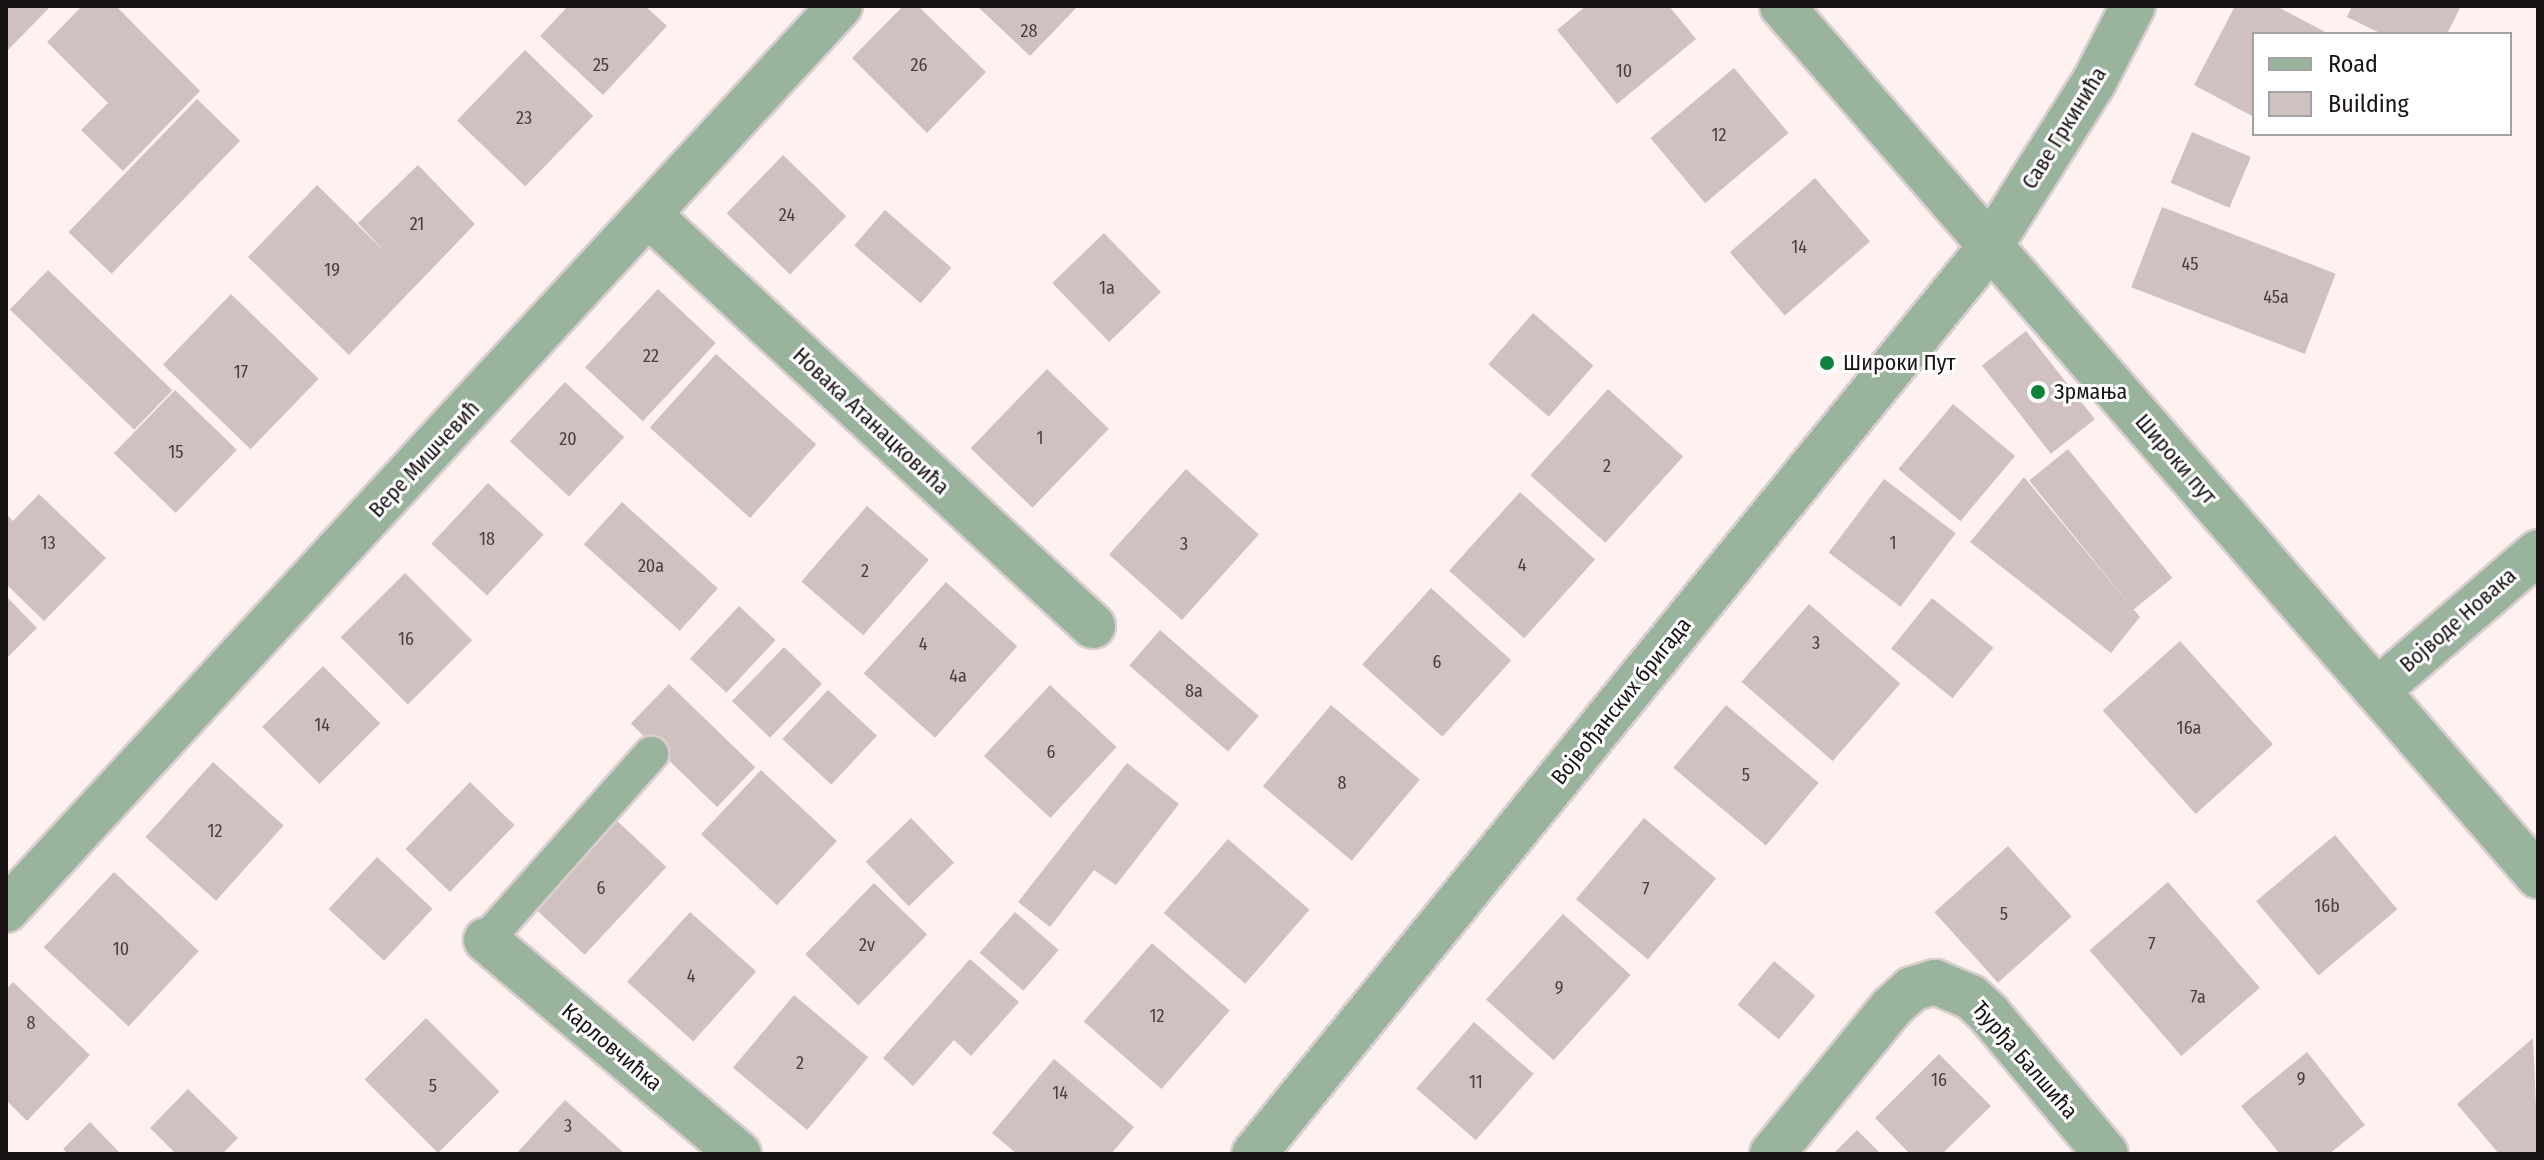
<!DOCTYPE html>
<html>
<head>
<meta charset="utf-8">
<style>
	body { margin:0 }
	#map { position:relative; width:2544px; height:1160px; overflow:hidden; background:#fef2f1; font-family:"Fira Sans Condensed",sans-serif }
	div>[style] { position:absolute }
	.building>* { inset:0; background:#d0c1c0; transform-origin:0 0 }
	.roads { filter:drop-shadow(2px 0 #d9cecd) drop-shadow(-2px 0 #d9cecd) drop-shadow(0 2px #d9cecd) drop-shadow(0 -2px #d9cecd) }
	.service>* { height:34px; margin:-17px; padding:0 17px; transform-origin:17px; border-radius:17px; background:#99b39d }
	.minor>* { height:44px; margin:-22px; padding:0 22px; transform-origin:22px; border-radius:22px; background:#99b39d }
	.tertiary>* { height:44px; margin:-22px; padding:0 22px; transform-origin:22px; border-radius:22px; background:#99b39d }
	.dots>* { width:22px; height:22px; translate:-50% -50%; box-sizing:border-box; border:4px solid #fff; border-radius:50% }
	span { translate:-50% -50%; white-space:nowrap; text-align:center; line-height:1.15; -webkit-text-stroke:6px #fff; paint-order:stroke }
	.number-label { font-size:18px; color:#473f3e }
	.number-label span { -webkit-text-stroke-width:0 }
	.street-label { font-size:22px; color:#191413 }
	.poi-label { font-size:22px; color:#191413 }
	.left { translate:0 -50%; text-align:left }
	.frame { position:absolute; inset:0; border:8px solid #191413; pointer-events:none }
	.legend { position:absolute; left:2252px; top:32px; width:260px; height:104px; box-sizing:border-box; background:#fff; border:2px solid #a3a1a1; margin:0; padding:10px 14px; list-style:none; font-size:24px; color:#191413 }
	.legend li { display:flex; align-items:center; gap:16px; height:40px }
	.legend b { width:40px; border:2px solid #a3a1a1 }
</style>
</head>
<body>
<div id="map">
	<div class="building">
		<div style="clip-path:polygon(6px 6px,51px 6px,6px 52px)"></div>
		<div style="clip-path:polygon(82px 6px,116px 6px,200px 91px,123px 171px,81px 130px,108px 103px,47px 42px)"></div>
		<div style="clip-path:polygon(568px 6px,645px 6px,667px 26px,603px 95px,540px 36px)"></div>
		<div style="clip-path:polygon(903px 6px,918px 6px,986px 72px,927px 133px,852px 58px)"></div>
		<div style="clip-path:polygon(977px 6px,1078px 6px,1030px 56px)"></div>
		<div style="clip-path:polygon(1586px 6px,1669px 6px,1696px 39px,1617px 104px,1557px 30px)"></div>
		<div style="clip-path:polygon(2235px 6px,2276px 6px,2329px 34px,2254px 34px,2254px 117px,2194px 85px)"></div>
		<div style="clip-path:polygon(2352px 6px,2461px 6px,2447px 34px,2382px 34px,2347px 17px)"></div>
		<div style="left:525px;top:50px;width:95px;height:98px;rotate:44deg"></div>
		<div style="left:1734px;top:68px;width:85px;height:109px;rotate:50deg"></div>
		<div style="left:197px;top:99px;width:60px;height:185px;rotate:44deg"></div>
		<div style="left:2192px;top:132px;width:64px;height:55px;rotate:23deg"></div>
		<div style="left:783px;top:155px;width:88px;height:81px;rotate:44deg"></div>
		<div style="clip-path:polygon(418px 165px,475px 224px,349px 355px,248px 257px,317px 185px,385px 252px,358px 223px)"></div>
		<div style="left:1815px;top:178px;width:84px;height:113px;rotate:49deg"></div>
		<div style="left:2162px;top:207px;width:186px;height:86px;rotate:21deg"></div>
		<div style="left:885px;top:210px;width:88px;height:47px;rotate:41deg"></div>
		<div style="left:1104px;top:233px;width:82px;height:72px;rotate:46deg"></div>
		<div style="left:48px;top:270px;width:173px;height:55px;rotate:44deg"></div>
		<div style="left:658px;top:289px;width:79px;height:107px;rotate:43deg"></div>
		<div style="left:231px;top:294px;width:122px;height:98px;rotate:44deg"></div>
		<div style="left:1533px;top:313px;width:80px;height:68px;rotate:41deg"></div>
		<div style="left:2026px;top:331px;width:112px;height:56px;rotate:52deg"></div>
		<div style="left:716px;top:354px;width:135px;height:99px;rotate:42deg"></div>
		<div style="left:1047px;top:369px;width:86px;height:110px;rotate:44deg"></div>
		<div style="left:565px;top:382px;width:81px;height:81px;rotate:43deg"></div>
		<div style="left:1608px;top:389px;width:101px;height:116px;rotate:42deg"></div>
		<div style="left:175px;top:390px;width:86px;height:88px;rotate:44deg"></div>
		<div style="left:1953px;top:404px;width:81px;height:85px;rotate:40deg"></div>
		<div style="left:2068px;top:449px;width:166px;height:50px;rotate:51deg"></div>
		<div style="left:1186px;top:469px;width:98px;height:115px;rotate:42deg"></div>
		<div style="clip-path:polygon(2024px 477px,2140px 617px,2111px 653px,1970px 542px)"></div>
		<div style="left:1884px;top:479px;width:90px;height:92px;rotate:37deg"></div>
		<div style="left:488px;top:483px;width:76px;height:83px;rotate:43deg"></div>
		<div style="left:1520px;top:492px;width:101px;height:106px;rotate:42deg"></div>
		<div style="clip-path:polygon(39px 494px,106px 558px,44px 621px,6px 584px,6px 514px,13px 521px)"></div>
		<div style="left:622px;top:502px;width:129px;height:57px;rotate:42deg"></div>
		<div style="left:867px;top:506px;width:82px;height:100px;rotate:41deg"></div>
		<div style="left:405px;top:573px;width:95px;height:91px;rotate:45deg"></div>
		<div style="left:946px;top:582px;width:96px;height:123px;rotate:42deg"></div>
		<div style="left:1431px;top:588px;width:108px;height:103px;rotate:42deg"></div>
		<div style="clip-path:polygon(6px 596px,37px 628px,6px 659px)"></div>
		<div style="left:1932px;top:598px;width:79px;height:65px;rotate:39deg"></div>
		<div style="left:1809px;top:604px;width:121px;height:103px;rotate:41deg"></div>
		<div style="left:739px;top:606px;width:50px;height:72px;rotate:43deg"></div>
		<div style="left:1160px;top:630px;width:131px;height:47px;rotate:41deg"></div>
		<div style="left:2180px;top:641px;width:139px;height:104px;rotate:48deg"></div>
		<div style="left:784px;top:647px;width:53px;height:75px;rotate:44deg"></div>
		<div style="left:323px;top:666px;width:81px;height:86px;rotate:45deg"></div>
		<div style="left:669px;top:684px;width:120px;height:55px;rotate:44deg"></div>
		<div style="left:1050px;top:685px;width:91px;height:97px;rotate:43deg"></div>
		<div style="left:828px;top:690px;width:67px;height:67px;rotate:43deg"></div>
		<div style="left:1331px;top:705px;width:116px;height:106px;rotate:40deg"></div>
		<div style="left:1726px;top:705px;width:121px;height:82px;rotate:40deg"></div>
		<div style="left:213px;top:762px;width:95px;height:101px;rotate:42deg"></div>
		<div style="clip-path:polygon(1127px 763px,1179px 804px,1116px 885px,1094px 870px,1050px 927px,1018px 902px)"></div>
		<div style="left:761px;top:770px;width:104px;height:88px;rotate:43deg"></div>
		<div style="left:470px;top:782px;width:62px;height:93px;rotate:44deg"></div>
		<div style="left:911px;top:818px;width:62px;height:63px;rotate:46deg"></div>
		<div style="left:1644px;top:818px;width:94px;height:106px;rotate:40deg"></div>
		<div style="left:616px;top:820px;width:69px;height:120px;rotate:43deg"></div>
		<div style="left:2335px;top:835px;width:97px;height:103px;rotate:50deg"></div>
		<div style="left:1228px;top:839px;width:108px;height:98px;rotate:41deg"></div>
		<div style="left:2008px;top:846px;width:95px;height:99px;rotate:48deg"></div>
		<div style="left:377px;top:857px;width:76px;height:71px;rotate:43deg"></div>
		<div style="left:114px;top:872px;width:116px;height:103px;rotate:43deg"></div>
		<div style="left:2168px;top:882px;width:140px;height:104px;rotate:49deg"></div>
		<div style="left:874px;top:883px;width:74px;height:99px;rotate:44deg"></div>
		<div style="left:690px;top:912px;width:89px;height:94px;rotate:42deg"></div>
		<div style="left:1015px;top:912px;width:58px;height:54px;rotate:41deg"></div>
		<div style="left:1563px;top:914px;width:91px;height:115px;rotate:42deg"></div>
		<div style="left:1152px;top:943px;width:103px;height:104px;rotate:41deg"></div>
		<div style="clip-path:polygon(970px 959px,1019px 1002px,971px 1056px,954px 1040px,913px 1086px,883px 1058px)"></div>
		<div style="left:1774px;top:961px;width:54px;height:57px;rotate:40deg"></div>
		<div style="clip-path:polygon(13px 982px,90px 1055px,27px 1121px,6px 1100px,6px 990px)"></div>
		<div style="left:794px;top:995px;width:97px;height:95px;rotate:40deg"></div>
		<div style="left:426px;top:1018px;width:104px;height:87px;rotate:45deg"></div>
		<div style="left:1474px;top:1022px;width:79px;height:88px;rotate:41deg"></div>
		<div style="clip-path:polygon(2533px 1038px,2538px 1154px,2499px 1154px,2457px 1104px)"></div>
		<div style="clip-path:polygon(2307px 1052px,2365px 1125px,2329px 1154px,2280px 1154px,2241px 1106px)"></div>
		<div style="clip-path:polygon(1939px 1054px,1991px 1106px,1942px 1154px,1910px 1154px,1875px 1118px)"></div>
		<div style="clip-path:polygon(1054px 1059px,1134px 1127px,1111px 1154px,1017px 1154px,992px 1133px)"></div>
		<div style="clip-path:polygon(188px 1089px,238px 1138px,222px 1154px,176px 1154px,150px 1128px)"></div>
		<div style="clip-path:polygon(565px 1100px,623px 1152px,621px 1154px,516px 1154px)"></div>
		<div style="clip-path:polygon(90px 1122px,121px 1154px,68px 1154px,63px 1149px)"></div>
		<div style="clip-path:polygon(1857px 1130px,1881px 1154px,1833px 1154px)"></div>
	</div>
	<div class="roads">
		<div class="service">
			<div style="left:486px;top:940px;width:249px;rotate:-48.4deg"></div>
		</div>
		<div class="minor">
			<div style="left:1782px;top:6px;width:1153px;rotate:49.01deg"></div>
			<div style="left:649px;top:215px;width:605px;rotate:42.79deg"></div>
			<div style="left:2379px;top:689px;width:210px;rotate:-40.7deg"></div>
			<div style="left:6px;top:910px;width:1230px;rotate:-47.31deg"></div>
			<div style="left:486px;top:940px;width:331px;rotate:40.2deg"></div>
			<div style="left:1772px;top:1154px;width:190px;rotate:-50.8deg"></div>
			<div style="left:1892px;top:1007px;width:27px;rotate:-42deg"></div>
			<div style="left:1912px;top:989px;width:24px;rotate:-17deg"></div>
			<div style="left:1935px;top:982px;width:39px;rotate:23deg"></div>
			<div style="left:1971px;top:997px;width:25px;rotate:43deg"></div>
			<div style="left:1989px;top:1014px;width:182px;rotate:50.1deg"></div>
		</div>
		<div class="tertiary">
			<div style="left:1254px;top:1154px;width:1167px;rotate:-50.95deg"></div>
			<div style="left:1989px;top:248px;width:196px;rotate:-57.7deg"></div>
			<div style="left:2094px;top:82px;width:85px;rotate:-62.8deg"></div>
		</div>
	</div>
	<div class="dots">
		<div style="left:1827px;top:363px;background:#0f833c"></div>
		<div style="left:2038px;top:392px;background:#0f833c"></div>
	</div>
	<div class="number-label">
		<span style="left:1029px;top:31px">28</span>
		<span style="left:601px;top:65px">25</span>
		<span style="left:919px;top:65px">26</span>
		<span style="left:1624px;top:71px">10</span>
		<span style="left:524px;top:118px">23</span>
		<span style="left:1719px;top:135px">12</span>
		<span style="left:787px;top:215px">24</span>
		<span style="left:417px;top:224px">21</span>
		<span style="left:1799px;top:247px">14</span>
		<span style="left:2190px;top:264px">45</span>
		<span style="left:332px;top:270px">19</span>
		<span style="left:1107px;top:288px">1a</span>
		<span style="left:2276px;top:297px">45a</span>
		<span style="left:651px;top:356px">22</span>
		<span style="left:241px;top:372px">17</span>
		<span style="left:1040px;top:438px">1</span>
		<span style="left:568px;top:439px">20</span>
		<span style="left:176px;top:452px">15</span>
		<span style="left:1607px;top:466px">2</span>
		<span style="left:487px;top:539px">18</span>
		<span style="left:48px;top:543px">13</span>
		<span style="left:1893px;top:543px">1</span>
		<span style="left:1184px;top:544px">3</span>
		<span style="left:1522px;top:565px">4</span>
		<span style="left:651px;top:566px">20a</span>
		<span style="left:865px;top:571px">2</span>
		<span style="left:406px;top:639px">16</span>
		<span style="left:1816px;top:643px">3</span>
		<span style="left:923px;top:644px">4</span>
		<span style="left:1437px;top:662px">6</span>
		<span style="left:958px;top:676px">4a</span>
		<span style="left:1194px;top:691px">8a</span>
		<span style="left:322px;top:725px">14</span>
		<span style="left:2189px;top:728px">16a</span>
		<span style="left:1051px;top:752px">6</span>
		<span style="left:1746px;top:775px">5</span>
		<span style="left:1342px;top:783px">8</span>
		<span style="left:215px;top:831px">12</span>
		<span style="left:601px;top:888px">6</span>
		<span style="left:1646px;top:889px">7</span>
		<span style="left:2327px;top:906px">16b</span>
		<span style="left:2004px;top:914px">5</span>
		<span style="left:2152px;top:944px">7</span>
		<span style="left:867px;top:945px">2v</span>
		<span style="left:121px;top:949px">10</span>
		<span style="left:691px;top:976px">4</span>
		<span style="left:1559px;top:988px">9</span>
		<span style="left:2198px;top:997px">7a</span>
		<span style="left:1157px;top:1016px">12</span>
		<span style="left:31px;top:1023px">8</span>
		<span style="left:800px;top:1063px">2</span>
		<span style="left:2301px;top:1079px">9</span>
		<span style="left:1939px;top:1080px">16</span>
		<span style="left:1476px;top:1082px">11</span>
		<span style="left:433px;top:1086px">5</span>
		<span style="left:1060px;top:1093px">14</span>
		<span style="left:568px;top:1126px">3</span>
	</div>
	<div class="street-label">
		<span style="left:2064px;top:128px;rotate:-58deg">Саве Гркинића</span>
		<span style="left:871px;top:421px;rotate:43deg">Новака Атанацковића</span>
		<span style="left:424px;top:459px;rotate:-47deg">Вере Мишчевић</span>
		<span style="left:2176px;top:459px;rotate:49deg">Широки пут</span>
		<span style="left:2458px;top:620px;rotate:-41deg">Војводе Новака</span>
		<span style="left:1621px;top:701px;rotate:-51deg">Војвођанских бригада</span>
		<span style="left:612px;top:1047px;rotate:40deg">Карловчићка</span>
		<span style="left:2025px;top:1060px;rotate:49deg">Ђурђа Балшића</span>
	</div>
	<div class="poi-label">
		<span class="left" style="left:1843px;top:363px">Широки Пут</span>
		<span class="left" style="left:2054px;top:392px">Зрмања</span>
	</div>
	<div class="frame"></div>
	<ul class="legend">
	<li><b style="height:10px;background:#99b39d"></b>Road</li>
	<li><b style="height:22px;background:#d0c1c0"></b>Building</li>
	</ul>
</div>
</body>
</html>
